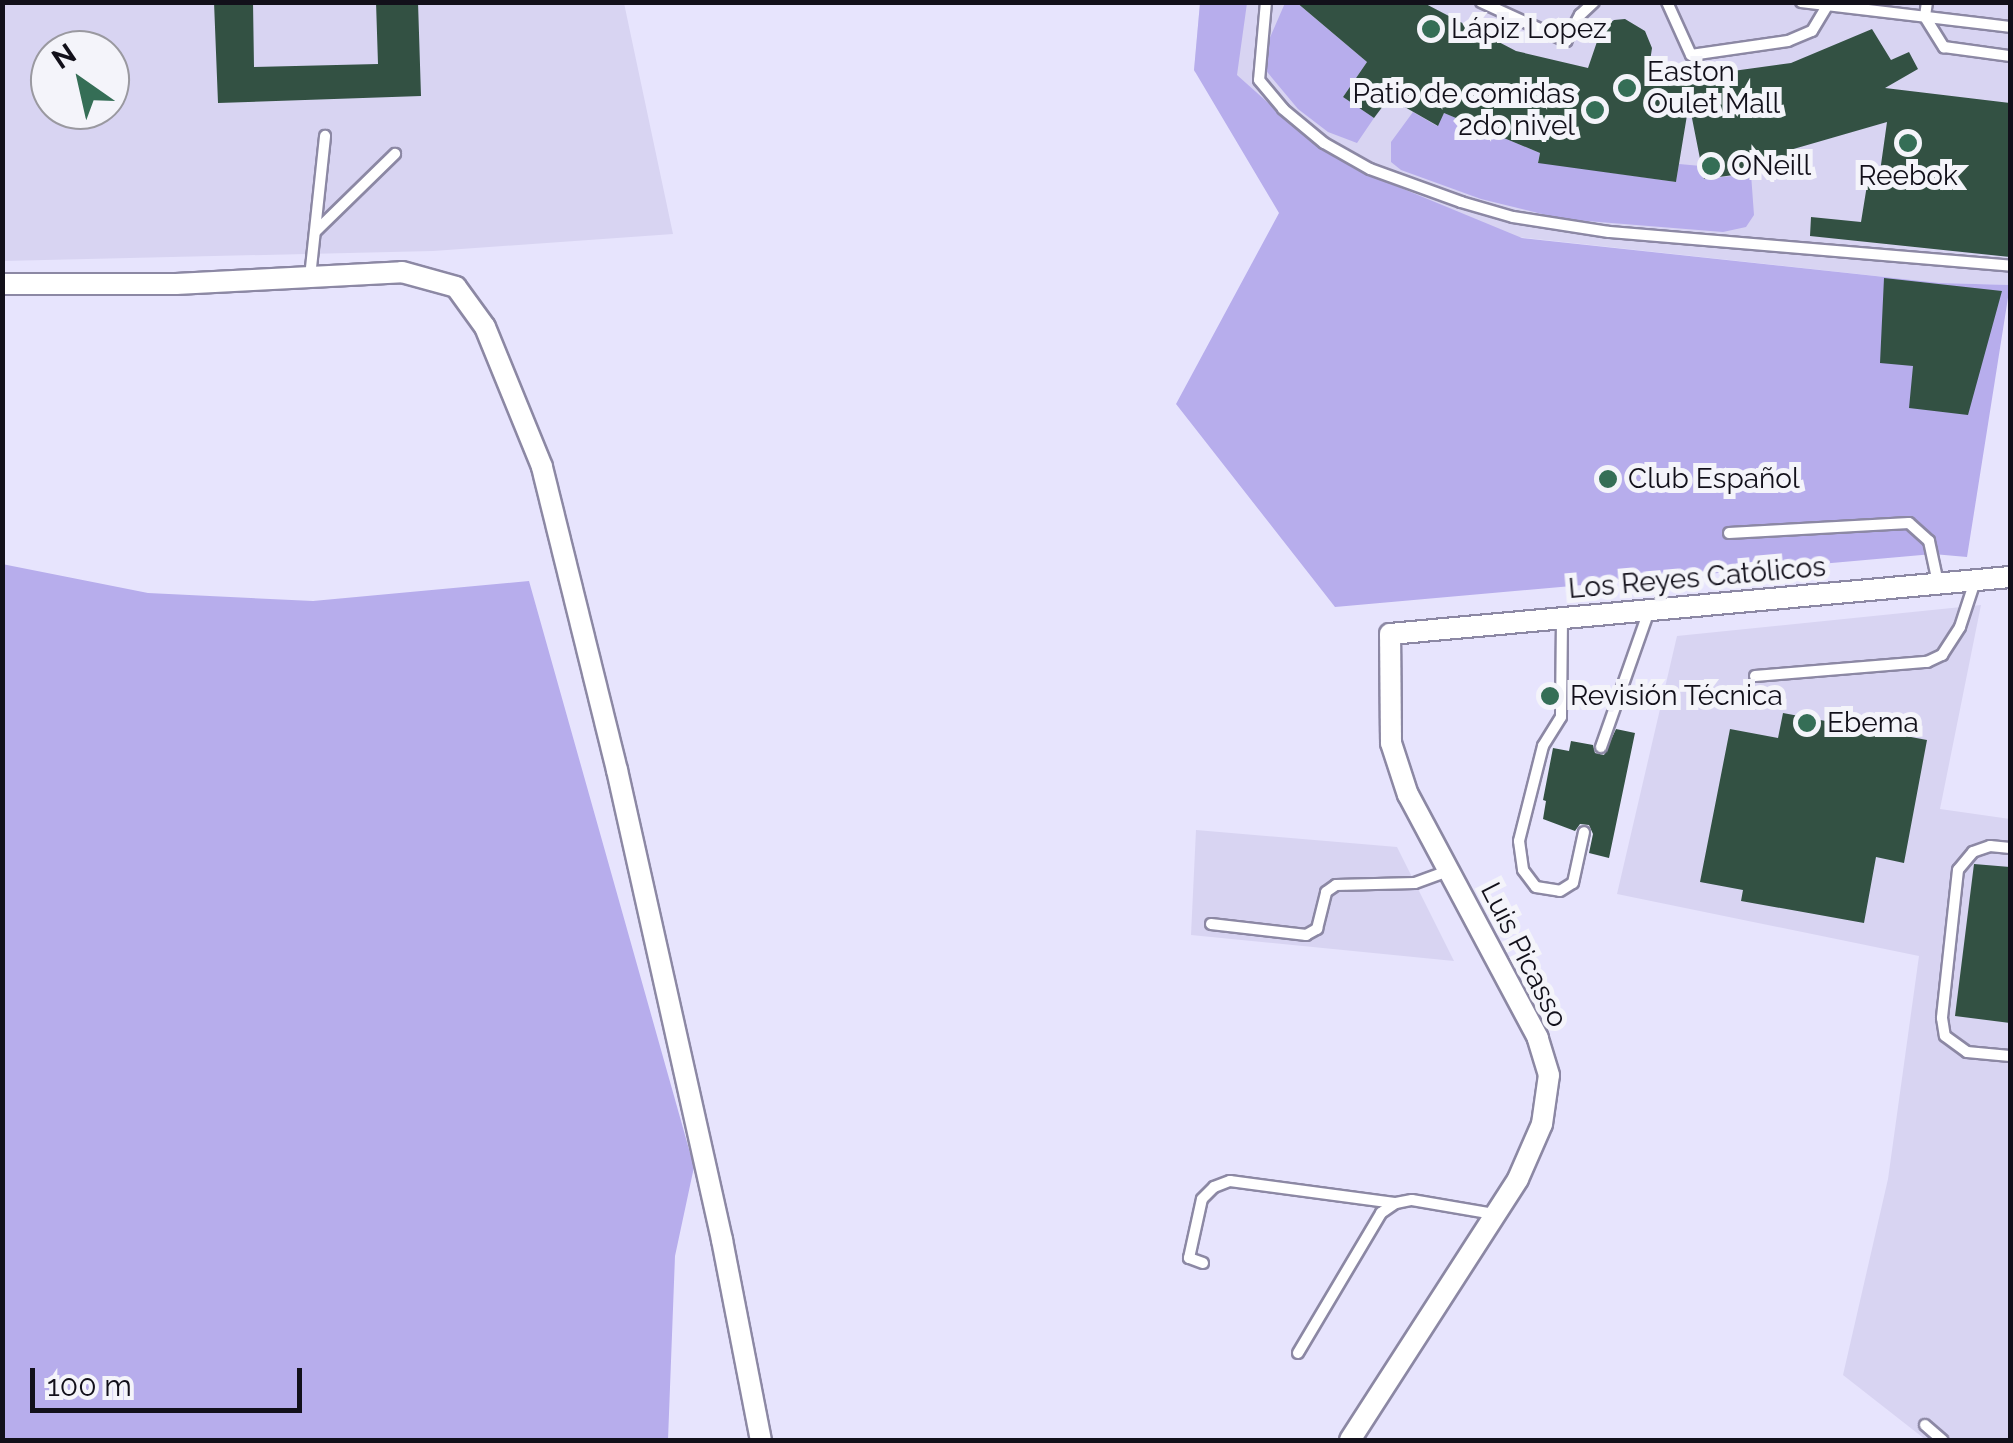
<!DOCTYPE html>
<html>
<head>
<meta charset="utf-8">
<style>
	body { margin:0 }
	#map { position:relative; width:2013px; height:1443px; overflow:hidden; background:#e7e4fd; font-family:Raleway,sans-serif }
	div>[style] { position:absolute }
	.built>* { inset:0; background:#d8d4f2 }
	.green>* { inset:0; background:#b7adec }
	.building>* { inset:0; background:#335143 }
	.roads { filter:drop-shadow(2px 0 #8c88a4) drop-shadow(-2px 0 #8c88a4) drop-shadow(0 2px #8c88a4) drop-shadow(0 -2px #8c88a4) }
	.service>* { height:10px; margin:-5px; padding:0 5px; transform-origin:5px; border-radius:5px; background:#fff }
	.minor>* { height:20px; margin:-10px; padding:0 10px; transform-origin:10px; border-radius:10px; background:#fff }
	.dots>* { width:28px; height:28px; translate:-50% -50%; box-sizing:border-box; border:5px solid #f4f4fa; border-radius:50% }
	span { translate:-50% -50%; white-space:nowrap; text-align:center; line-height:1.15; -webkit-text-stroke:10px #f4f4fa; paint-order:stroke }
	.poi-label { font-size:28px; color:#12101a }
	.left { translate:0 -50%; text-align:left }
	.right { translate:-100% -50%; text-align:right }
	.street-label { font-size:28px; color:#12101a }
	.frame { position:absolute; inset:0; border:5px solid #12101a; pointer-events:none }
	.north { position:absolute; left:30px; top:30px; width:100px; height:100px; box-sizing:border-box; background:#f4f4fa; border:2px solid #9a99a0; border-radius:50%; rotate:326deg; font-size:28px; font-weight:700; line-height:40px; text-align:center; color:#12101a }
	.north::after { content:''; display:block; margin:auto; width:35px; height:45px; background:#356e56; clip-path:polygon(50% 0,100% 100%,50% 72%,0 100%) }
	.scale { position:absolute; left:30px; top:1368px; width:272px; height:45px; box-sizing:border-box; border:5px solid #12101a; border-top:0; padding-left:12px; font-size:30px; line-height:35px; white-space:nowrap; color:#12101a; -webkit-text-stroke:8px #f4f4fa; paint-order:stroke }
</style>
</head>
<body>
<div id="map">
	<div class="built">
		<div style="clip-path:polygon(evenodd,2px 3px,624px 3px,673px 234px,433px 251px,3px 261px,2px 3px,50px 50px,110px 50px,110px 110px,50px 110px,50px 50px)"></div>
		<div style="clip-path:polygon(1200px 3px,2010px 3px,2010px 285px,1940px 283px,1371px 221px,1194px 71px)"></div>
		<div style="clip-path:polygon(1981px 605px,1940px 809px,2010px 819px,2010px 1440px,1926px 1440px,1843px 1375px,1888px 1179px,1919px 956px,1617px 894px,1677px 636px)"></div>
		<div style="clip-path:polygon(1196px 830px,1397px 847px,1454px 961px,1191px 935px)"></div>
	</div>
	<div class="green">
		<div style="clip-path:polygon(1200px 3px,1247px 3px,1237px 75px,1303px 134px,1355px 169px,1522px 238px,1940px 283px,2010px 285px,1967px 557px,1933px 554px,1335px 607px,1176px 404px,1279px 213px,1194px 70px)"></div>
		<div style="clip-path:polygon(1285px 3px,1297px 3px,1367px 62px,1343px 97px,1374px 118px,1357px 143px,1328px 132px,1298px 109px,1263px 67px,1268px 42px)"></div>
		<div style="clip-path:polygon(1413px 112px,1437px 126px,1444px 113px,1540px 153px,1538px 162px,1676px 182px,1679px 164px,1701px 166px,1704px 179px,1751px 174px,1754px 215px,1746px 227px,1723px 232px,1562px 219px,1481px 199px,1401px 170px,1391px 162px,1391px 142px)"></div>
		<div style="clip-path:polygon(2px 564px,148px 593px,313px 601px,529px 581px,694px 1167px,675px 1256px,668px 1440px,3px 1440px)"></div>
	</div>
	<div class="building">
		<div style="clip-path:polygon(214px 2px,253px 2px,254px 67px,378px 64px,376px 2px,418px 2px,421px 96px,218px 103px)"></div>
		<div style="clip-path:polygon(1296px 2px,1422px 2px,1516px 51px,1588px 68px,1601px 30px,1614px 20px,1625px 19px,1645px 31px,1652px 48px,1648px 75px,1675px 79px,1791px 63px,1872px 29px,1891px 60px,1909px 52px,1918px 69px,1885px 88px,2010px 103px,2010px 257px,1810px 236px,1811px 217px,1861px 222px,1867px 185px,1878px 186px,1887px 122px,1790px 150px,1793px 167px,1704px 179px,1689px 103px,1676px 182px,1538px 163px,1540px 153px,1444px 113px,1438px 126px,1389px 98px,1374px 118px,1343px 97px,1367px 62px)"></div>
		<div style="clip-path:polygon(1884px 278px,2002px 291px,1968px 415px,1909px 408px,1913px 366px,1880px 363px)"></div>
		<div style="clip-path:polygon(1783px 713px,1927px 740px,1904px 863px,1876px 857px,1864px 923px,1741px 901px,1743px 890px,1700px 882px,1730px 729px,1778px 738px)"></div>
		<div style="clip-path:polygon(1616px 729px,1635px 733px,1609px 858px,1589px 853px,1593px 834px,1589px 825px,1580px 824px,1575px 831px,1543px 819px,1546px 801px,1543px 800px,1553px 748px,1569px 751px,1571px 741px,1593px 745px,1595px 753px,1604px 755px)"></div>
		<div style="clip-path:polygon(1974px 864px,2010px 867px,2010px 1023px,1955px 1016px)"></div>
	</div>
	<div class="roads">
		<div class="service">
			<div style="left:1266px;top:2px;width:78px;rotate:95.1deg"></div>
			<div style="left:1259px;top:80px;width:38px;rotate:50deg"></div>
			<div style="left:1283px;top:109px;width:53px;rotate:39.7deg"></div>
			<div style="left:1324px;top:143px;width:53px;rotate:29.5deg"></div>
			<div style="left:1370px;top:169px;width:97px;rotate:19.9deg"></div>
			<div style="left:1461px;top:202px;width:54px;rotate:16.1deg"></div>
			<div style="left:1513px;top:217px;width:97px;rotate:8.9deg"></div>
			<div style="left:1609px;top:232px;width:402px;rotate:4.8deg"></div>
			<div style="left:1481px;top:2px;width:94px;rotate:24.6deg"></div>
			<div style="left:1566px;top:41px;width:30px;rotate:-62deg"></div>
			<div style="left:1580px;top:15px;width:19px;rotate:-43deg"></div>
			<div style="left:1667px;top:2px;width:58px;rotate:65.6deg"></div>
			<div style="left:1691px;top:55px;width:98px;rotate:-8.2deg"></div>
			<div style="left:1788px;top:41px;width:26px;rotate:-23deg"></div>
			<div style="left:1812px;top:31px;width:29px;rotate:-59deg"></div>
			<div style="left:1801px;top:2px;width:210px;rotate:6.8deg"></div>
			<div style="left:1927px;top:2px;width:15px;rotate:98deg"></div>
			<div style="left:1925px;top:17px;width:36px;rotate:58deg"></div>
			<div style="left:1944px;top:47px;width:67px;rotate:7.8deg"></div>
			<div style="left:315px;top:232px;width:112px;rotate:-44.3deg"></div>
			<div style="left:310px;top:277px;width:142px;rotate:-83.9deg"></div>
			<div style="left:1729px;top:533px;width:180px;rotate:-3.2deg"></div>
			<div style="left:1909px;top:523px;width:27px;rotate:42deg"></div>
			<div style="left:1929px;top:541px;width:43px;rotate:77.9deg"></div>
			<div style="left:1562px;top:619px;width:98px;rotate:90.6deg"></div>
			<div style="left:1561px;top:717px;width:34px;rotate:122deg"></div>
			<div style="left:1543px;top:746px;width:98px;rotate:104.2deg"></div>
			<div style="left:1519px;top:841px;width:29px;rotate:82deg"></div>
			<div style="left:1523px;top:870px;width:21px;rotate:53deg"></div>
			<div style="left:1536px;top:887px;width:24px;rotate:9deg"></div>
			<div style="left:1560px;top:891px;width:15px;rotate:-32deg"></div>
			<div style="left:1573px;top:883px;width:52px;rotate:-77.8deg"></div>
			<div style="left:1755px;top:676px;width:173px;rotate:-4.7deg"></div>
			<div style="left:1927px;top:662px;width:17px;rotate:-25deg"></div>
			<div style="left:1942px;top:655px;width:33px;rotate:-57deg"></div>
			<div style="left:1960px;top:627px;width:48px;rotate:-71.9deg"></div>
			<div style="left:1601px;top:747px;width:144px;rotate:-70.6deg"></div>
			<div style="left:2010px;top:848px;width:20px;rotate:-174deg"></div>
			<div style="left:1990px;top:846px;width:18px;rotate:161deg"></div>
			<div style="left:1973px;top:852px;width:23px;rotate:130deg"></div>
			<div style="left:1958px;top:870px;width:149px;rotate:96.2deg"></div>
			<div style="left:1942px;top:1018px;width:18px;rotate:81deg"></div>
			<div style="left:1945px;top:1036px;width:27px;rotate:36deg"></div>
			<div style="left:1967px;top:1052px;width:43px;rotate:5.3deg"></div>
			<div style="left:1211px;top:924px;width:96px;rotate:6.6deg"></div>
			<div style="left:1306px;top:935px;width:13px;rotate:-29deg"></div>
			<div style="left:1317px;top:929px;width:38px;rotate:-76deg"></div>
			<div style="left:1326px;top:892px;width:12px;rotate:-35deg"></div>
			<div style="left:1336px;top:885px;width:79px;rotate:-1.5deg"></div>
			<div style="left:1415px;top:883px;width:35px;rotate:-20deg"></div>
			<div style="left:1203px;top:1263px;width:15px;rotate:-160deg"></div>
			<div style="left:1189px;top:1258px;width:60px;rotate:-77.6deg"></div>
			<div style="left:1202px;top:1199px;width:17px;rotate:-45deg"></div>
			<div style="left:1214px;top:1187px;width:17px;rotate:-21deg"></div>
			<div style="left:1230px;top:1181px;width:166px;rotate:7.6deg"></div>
			<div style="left:1298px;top:1353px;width:163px;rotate:-59.3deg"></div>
			<div style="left:1381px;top:1213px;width:18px;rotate:-34deg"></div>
			<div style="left:1396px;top:1203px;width:16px;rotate:-11deg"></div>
			<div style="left:1412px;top:1200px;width:83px;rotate:9.7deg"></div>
			<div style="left:1925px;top:1425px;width:23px;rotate:41deg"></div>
		</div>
		<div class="minor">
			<div style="left:2px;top:284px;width:174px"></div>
			<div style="left:176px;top:284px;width:226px;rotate:-3deg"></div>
			<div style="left:402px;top:272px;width:56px;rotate:15.5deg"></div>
			<div style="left:456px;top:287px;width:49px;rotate:54.1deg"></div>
			<div style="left:485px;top:327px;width:151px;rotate:67.8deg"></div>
			<div style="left:542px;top:467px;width:312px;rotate:76.1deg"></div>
			<div style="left:617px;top:770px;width:482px;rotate:77.4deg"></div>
			<div style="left:722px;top:1240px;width:204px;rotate:79deg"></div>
			<div style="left:1350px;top:1440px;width:310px;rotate:-57.2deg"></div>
			<div style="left:1518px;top:1179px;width:60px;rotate:-66.4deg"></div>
			<div style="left:1542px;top:1124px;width:49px;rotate:-81.9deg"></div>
			<div style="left:1549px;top:1075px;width:39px;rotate:-107deg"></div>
			<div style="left:1538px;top:1038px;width:276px;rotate:-118.1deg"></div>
			<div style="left:1408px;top:795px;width:55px;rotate:-108.1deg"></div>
			<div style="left:1391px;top:743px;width:109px;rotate:-90.5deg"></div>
			<div style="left:1390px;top:634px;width:623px;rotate:-5.25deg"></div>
		</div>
	</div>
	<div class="dots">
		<div style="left:1431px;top:29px;background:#356e56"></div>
		<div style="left:1627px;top:88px;background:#356e56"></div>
		<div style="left:1595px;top:110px;background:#356e56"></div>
		<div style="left:1908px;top:143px;background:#356e56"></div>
		<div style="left:1711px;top:166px;background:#356e56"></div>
		<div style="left:1608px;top:479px;background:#356e56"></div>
		<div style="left:1550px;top:696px;background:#356e56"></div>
		<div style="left:1807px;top:723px;background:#356e56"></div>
	</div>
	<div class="poi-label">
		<span class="left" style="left:1451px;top:29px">Lápiz Lopez</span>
		<span class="left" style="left:1647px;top:88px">Easton<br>Oulet Mall</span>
		<span class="right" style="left:1575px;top:110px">Patio de comidas<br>2do nivel</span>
		<span class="left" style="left:1731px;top:166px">ONeill</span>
		<span style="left:1908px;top:176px">Reebok</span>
		<span class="left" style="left:1628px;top:479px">Club Español</span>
		<span class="left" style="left:1570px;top:696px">Revisión Técnica</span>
		<span class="left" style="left:1827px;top:723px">Ebema</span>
	</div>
	<div class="street-label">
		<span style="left:1697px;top:578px;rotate:-5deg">Los Reyes Católicos</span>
		<span style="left:1524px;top:955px;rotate:63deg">Luis Picasso</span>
	</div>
	<div class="frame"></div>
	<div class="north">N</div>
	<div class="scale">100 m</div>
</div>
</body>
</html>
